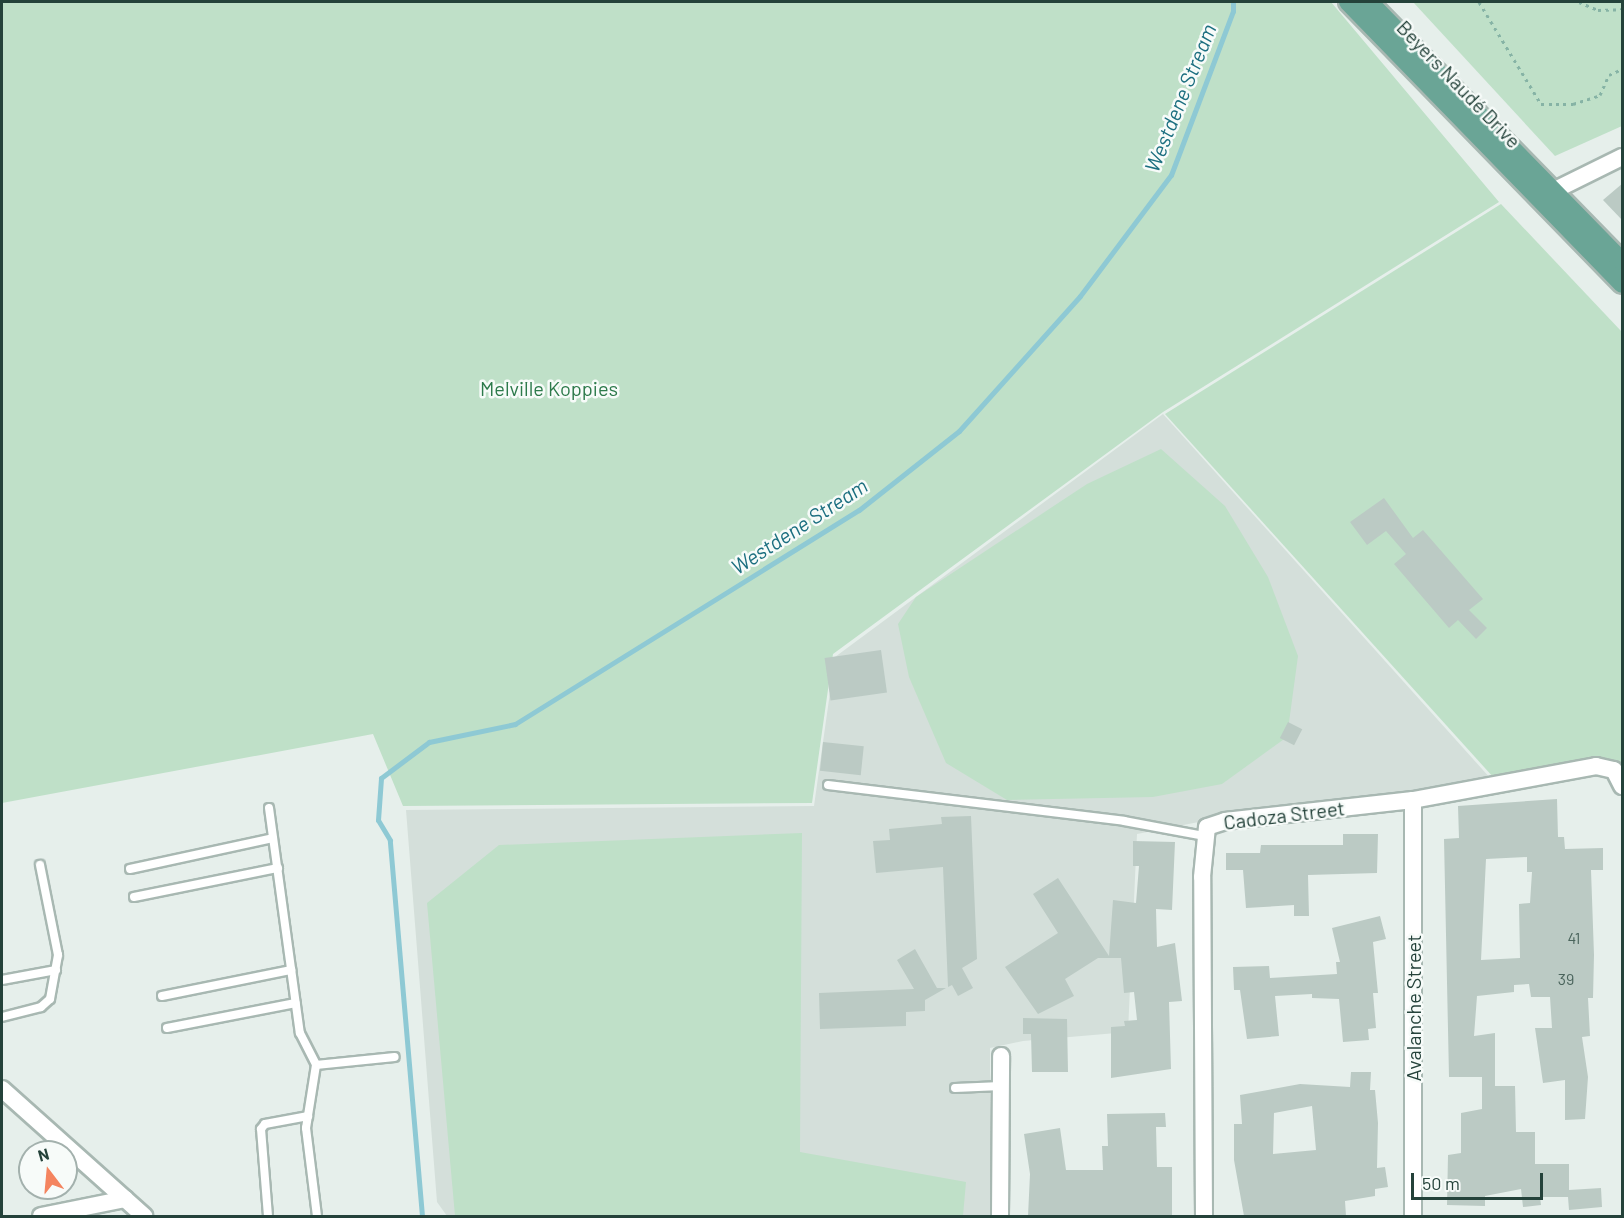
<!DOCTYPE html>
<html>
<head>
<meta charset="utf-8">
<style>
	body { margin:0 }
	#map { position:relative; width:1624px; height:1218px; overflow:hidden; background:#e6efeb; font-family:Barlow,sans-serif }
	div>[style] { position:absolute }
	.built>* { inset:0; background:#d4dfda }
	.green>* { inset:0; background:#bfe0c8 }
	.stream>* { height:5px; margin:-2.5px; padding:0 2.5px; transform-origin:2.5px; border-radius:2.5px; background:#8ec9d4 }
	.building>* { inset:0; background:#bbcac4; transform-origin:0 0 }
	.path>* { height:3px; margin-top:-1.5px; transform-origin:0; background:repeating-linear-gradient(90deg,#86b3a5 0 3px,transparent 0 7.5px) }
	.roads { filter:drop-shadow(2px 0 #a8b8b2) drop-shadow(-2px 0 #a8b8b2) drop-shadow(0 2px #a8b8b2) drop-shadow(0 -2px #a8b8b2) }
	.service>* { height:8px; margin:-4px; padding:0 4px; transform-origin:4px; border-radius:4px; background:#fff }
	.minor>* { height:16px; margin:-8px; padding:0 8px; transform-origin:8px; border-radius:8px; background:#fff }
	.primary>* { height:18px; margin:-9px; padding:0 9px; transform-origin:9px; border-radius:9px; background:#6aa596 }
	span { translate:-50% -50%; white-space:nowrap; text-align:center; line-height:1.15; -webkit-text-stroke:5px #f7fbf9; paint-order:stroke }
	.number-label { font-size:16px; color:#4a645c }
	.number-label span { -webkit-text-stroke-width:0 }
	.street-label { font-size:20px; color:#24423a }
	.park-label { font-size:20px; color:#2d7a4b }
	.water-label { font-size:21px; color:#1c6f80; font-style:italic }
	.frame { position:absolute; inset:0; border:3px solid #24423a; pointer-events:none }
	.north { position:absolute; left:18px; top:1140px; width:60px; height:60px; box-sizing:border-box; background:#f7fbf9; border:2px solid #a3b1ad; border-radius:50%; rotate:344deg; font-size:16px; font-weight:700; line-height:24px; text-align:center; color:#24423a }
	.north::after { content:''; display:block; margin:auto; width:21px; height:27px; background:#f4845f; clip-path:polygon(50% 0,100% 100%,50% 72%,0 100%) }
	.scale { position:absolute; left:1411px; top:1173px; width:132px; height:27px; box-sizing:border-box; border:3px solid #24423a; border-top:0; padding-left:8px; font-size:18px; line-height:21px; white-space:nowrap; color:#24423a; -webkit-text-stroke:4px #f7fbf9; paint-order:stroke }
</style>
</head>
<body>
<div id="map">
	<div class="built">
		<div style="clip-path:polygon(1163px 414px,1500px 789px,1209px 820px,1137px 834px,1128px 1032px,1023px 1041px,990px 1048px,990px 1216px,447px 1216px,437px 1202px,406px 810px,814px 806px,835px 657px)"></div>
	</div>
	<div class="green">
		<div style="clip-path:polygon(2px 2px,1331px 2px,1499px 202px,1163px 412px,833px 654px,812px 803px,403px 806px,373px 734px,2px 803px)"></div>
		<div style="clip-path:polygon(1413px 2px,1622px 2px,1622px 126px,1555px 156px)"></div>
		<div style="clip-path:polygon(1501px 204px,1622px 332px,1622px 765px,1503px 788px,1165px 414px)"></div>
		<div style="clip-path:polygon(1161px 449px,1225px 506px,1268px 577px,1298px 656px,1287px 737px,1222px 784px,1153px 797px,1007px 800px,946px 763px,909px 677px,898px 624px,916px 597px,1087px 484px)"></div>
		<div style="clip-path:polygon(802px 833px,800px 1152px,966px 1182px,963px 1216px,455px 1216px,427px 903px,499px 845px)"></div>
	</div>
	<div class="stream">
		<div style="left:422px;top:1216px;width:377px;rotate:-94.9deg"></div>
		<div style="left:390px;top:840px;width:23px;rotate:-121deg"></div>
		<div style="left:378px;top:820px;width:42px;rotate:-85.9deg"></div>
		<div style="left:381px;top:778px;width:60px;rotate:-36.9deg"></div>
		<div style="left:429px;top:742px;width:88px;rotate:-11.8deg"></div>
		<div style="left:515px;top:724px;width:405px;rotate:-31.9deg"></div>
		<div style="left:859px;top:510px;width:127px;rotate:-38.3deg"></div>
		<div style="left:959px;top:431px;width:181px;rotate:-48.1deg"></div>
		<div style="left:1080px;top:296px;width:151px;rotate:-53.1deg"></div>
		<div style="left:1171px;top:175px;width:175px;rotate:-69.3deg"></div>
		<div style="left:1233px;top:11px;width:9px;rotate:-90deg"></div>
	</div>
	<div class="building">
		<div style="clip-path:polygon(1623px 183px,1623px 221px,1603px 200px)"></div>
		<div style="clip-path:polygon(1384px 498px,1413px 538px,1423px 530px,1483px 599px,1469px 610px,1487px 628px,1476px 639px,1458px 620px,1449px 628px,1394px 564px,1406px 554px,1386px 531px,1367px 545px,1350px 522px)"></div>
		<div style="left:881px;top:650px;width:43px;height:57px;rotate:82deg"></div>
		<div style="left:1288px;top:722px;width:16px;height:18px;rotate:27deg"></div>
		<div style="left:823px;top:742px;width:41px;height:29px;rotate:6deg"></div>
		<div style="clip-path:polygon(evenodd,1557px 799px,1558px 837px,1564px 837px,1565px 849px,1603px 848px,1603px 870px,1591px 870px,1594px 955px,1593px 998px,1588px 998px,1590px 1036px,1582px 1037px,1588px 1077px,1585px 1119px,1565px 1120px,1565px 1080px,1543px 1083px,1535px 1028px,1552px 1028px,1550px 997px,1531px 997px,1529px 984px,1514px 985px,1514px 992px,1477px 996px,1474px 1036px,1495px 1033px,1495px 1086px,1515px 1086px,1516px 1132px,1535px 1132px,1535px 1164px,1569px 1164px,1569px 1190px,1601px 1188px,1602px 1207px,1569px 1210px,1568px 1197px,1540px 1197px,1541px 1205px,1523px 1207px,1521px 1189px,1485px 1196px,1485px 1206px,1447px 1205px,1448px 1155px,1461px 1153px,1461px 1113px,1482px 1109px,1482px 1077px,1449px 1077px,1444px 839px,1459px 838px,1458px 806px,1557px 799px,1527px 857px,1527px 872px,1532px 872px,1530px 903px,1519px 904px,1520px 958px,1481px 960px,1486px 859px,1527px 857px)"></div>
		<div style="clip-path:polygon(971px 816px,977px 959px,962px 968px,973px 988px,958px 996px,952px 985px,948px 987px,943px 867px,876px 873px,873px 841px,890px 840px,889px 829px,942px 824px,941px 817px)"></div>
		<div style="clip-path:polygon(1343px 834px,1378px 834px,1377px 873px,1308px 875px,1309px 916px,1294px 916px,1294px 905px,1246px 908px,1243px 870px,1226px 870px,1226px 853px,1260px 853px,1261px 845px,1343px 845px)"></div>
		<div style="clip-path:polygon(1133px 841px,1175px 842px,1172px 910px,1156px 909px,1157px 947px,1175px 943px,1182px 1001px,1169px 1002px,1171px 1069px,1111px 1078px,1111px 1027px,1125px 1026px,1124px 1021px,1137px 1020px,1134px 992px,1124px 993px,1121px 958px,1098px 958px,1065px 979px,1074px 996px,1038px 1014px,1005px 967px,1058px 933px,1033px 894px,1058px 878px,1109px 956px,1113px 900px,1136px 903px,1139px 866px,1133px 866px)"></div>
		<div style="clip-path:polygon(1380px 916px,1386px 939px,1373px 942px,1378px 993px,1373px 993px,1376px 1028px,1368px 1029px,1369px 1040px,1343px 1042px,1339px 999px,1312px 998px,1312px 994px,1275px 996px,1279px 1036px,1247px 1039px,1240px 990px,1234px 990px,1233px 967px,1269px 966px,1270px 978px,1337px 974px,1336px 962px,1340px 962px,1332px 928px)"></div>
		<div style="clip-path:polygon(915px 949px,937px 988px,946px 988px,925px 1000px,925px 1011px,906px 1012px,906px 1026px,820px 1029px,819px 993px,914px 989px,897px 960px)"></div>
		<div style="clip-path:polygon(1023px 1018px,1067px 1019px,1068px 1072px,1032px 1072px,1031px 1034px,1023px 1034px)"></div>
		<div style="clip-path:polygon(evenodd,1351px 1072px,1371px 1072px,1370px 1090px,1375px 1090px,1378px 1123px,1377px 1168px,1385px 1167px,1388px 1187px,1375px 1189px,1375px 1196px,1345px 1201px,1346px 1216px,1244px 1216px,1234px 1160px,1234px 1124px,1242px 1124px,1240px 1095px,1300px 1084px,1350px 1087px,1351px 1072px,1312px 1106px,1316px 1150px,1273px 1154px,1274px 1113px,1312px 1106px)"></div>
		<div style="clip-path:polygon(1165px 1113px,1166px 1127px,1156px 1127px,1157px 1167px,1172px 1167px,1172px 1216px,1028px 1216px,1030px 1174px,1024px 1134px,1060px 1128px,1066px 1170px,1103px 1170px,1102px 1146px,1108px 1146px,1107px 1114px)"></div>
	</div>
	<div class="path">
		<div style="left:1479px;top:2px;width:119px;rotate:58.7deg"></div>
		<div style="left:1541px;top:104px;width:32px"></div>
		<div style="left:1573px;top:104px;width:28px;rotate:-18deg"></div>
		<div style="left:1600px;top:95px;width:22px;rotate:-66deg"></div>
		<div style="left:1609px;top:75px;width:14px;rotate:-25deg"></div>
		<div style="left:1579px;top:2px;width:21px;rotate:23deg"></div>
		<div style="left:1598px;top:10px;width:24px;rotate:-2deg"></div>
	</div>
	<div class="roads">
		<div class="service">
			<div style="left:828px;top:785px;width:298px;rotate:6.9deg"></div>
			<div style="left:1124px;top:821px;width:81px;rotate:10.6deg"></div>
			<div style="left:269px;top:808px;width:227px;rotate:82.2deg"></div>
			<div style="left:300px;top:1033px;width:36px;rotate:63deg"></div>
			<div style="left:316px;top:1065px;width:64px;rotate:99deg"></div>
			<div style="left:306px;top:1128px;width:89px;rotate:82.9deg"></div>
			<div style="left:130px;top:869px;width:146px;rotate:-12.2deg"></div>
			<div style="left:134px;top:897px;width:147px;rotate:-11.4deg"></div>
			<div style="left:2px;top:980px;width:55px;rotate:-10.5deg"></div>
			<div style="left:162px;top:996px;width:132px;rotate:-11.4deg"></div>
			<div style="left:2px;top:1017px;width:40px;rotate:-14.4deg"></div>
			<div style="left:41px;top:1007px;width:12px;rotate:-42deg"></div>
			<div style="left:50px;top:999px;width:45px;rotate:-79.7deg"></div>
			<div style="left:58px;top:955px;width:92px;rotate:-101.3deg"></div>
			<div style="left:167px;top:1028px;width:131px;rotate:-11deg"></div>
			<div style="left:316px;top:1065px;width:79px;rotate:-5.8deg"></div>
			<div style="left:955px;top:1088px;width:46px;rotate:-2.5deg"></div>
			<div style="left:268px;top:1216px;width:87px;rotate:-94.6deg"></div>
			<div style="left:261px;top:1129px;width:6px;rotate:-51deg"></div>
			<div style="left:265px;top:1124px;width:44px;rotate:-10.5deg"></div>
		</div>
		<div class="minor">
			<div style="left:1541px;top:197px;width:90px;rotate:-26.3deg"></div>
			<div style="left:2px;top:1089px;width:191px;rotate:41.8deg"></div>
			<div style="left:41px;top:1216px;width:86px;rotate:-11.4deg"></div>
			<div style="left:1000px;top:1216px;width:160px;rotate:-89.6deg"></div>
			<div style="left:1204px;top:1216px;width:339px;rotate:-90.3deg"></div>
			<div style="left:1202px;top:877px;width:50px;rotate:-84.3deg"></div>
			<div style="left:1207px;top:827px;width:19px;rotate:-18deg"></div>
			<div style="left:1225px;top:821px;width:189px;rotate:-6.4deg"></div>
			<div style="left:1413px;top:800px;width:186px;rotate:-10.5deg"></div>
			<div style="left:1596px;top:766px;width:18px;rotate:13deg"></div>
			<div style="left:1614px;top:770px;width:18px;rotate:63deg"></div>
			<div style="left:1413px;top:1216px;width:416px;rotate:-90deg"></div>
		</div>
		<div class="primary">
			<div style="left:1348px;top:2px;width:393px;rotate:45.8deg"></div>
			<div style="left:1369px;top:2px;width:362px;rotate:45.7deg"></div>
		</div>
	</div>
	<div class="number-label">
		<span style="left:1574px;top:938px">41</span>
		<span style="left:1566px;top:979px">39</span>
	</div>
	<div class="street-label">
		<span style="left:1459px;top:84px;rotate:46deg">Beyers Naudé Drive</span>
		<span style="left:1284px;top:815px;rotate:-7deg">Cadoza Street</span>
		<span style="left:1413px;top:1008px;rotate:-90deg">Avalanche Street</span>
	</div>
	<div class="park-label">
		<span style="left:549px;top:388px">Melville Koppies</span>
	</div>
	<div class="water-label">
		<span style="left:1180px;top:98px;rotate:-68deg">Westdene Stream</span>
		<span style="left:799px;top:526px;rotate:-33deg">Westdene Stream</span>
	</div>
	<div class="frame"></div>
	<div class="north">N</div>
	<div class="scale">50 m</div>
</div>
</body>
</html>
